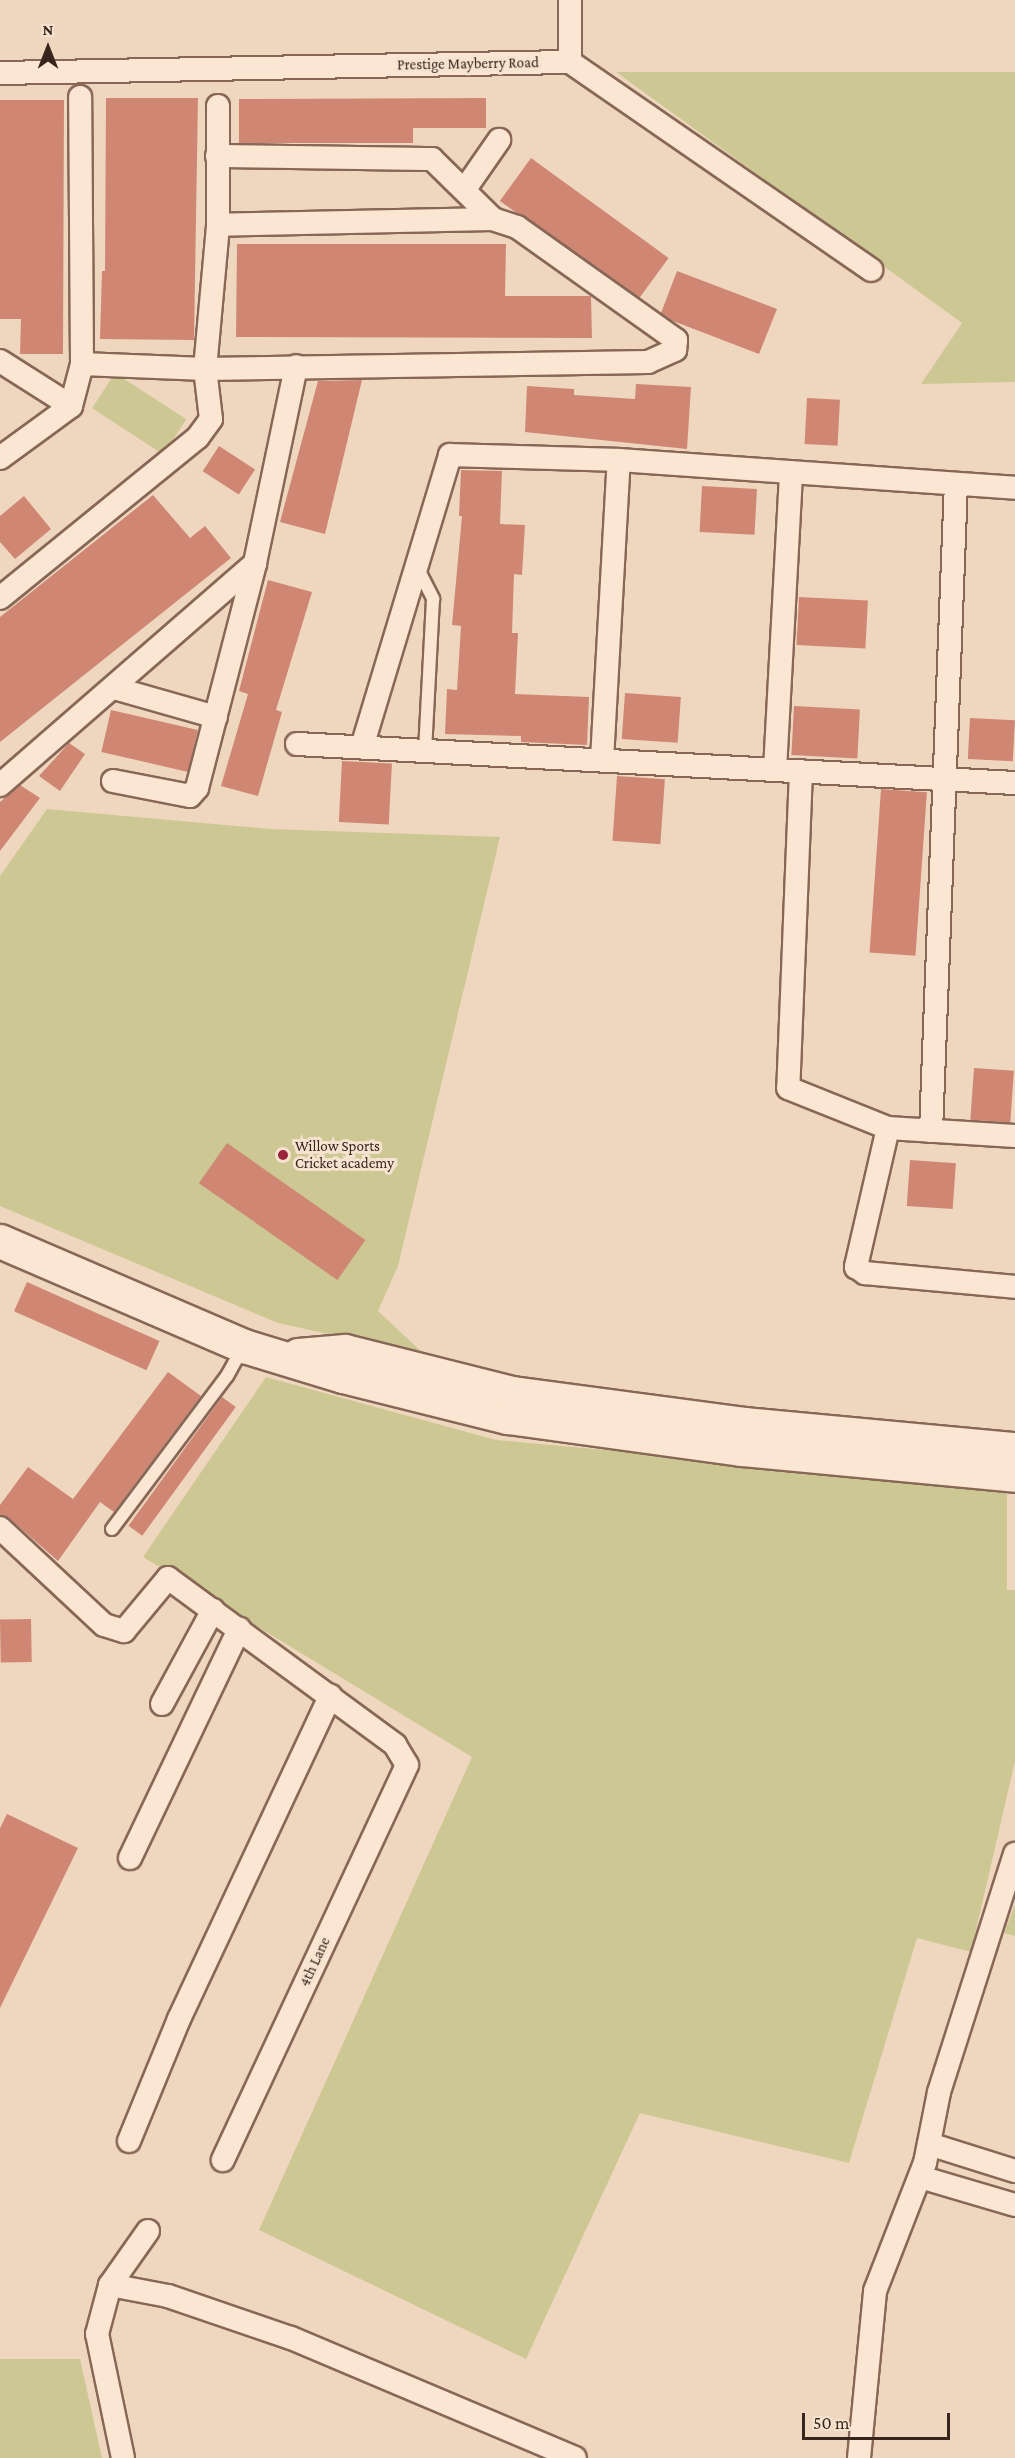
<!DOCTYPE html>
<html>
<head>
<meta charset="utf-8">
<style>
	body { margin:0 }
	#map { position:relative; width:1015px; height:2458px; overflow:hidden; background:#efd7bf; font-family:"Crimson Pro",serif }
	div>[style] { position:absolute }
	.green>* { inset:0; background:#cdc893; transform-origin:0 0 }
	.building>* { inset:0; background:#cf8773; transform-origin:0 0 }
	.roads { filter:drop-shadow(2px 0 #886757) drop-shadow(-2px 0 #886757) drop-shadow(0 2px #886757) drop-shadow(0 -2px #886757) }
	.lane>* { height:12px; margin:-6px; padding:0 6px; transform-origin:6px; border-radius:6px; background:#fae6d2 }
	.street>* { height:22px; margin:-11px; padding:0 11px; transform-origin:11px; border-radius:11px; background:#fae6d2 }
	.secondary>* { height:33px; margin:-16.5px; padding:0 16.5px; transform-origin:16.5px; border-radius:16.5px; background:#fae6d2 }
	.dots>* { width:16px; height:16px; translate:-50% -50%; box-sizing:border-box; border:3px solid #f6e3cf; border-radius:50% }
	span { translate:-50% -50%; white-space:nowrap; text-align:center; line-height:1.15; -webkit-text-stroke:6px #f6e3cf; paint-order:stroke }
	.street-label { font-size:15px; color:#37241c }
	.poi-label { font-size:15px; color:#37241c }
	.left { translate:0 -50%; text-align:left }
	.north { position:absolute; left:18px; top:18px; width:60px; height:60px; -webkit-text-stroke:4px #f6e3cf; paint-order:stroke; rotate:0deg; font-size:16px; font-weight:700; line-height:24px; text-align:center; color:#37241c }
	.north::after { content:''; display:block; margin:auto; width:21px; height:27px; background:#37241c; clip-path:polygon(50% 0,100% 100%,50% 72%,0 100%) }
	.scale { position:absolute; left:802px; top:2413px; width:148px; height:27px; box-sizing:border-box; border:3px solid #37241c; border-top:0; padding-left:8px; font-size:18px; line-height:21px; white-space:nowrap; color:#37241c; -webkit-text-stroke:4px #f6e3cf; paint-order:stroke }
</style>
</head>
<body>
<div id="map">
	<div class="green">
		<div style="clip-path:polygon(616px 72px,1015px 72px,1015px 382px,921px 384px,962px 323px)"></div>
		<div style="left:115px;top:373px;width:85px;height:42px;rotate:33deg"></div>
		<div style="clip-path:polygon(47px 809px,270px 829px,500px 837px,398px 1266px,378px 1311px,425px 1355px,278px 1323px,0 1206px,0 876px)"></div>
		<div style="clip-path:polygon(266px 1377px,496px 1440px,1007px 1487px,1007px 1590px,1015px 1590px,1015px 1761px,971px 1952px,917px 1938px,849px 2163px,640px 2113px,526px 2359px,259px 2230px,472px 1757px,143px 1557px)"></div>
		<div style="clip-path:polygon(1015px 1904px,1015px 1936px,1004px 1933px)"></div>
		<div style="clip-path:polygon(0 2359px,80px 2359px,102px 2458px,0 2458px)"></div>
	</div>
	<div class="building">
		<div style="clip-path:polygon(106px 98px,198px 98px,194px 340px,100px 339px,102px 271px,105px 271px)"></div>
		<div style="clip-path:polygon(486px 98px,486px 128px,413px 128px,413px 143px,239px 143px,239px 99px)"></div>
		<div style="clip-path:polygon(0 100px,64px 100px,63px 354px,20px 354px,21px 319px,0 319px)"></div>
		<div style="left:531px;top:158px;width:170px;height:53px;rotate:36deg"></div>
		<div style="clip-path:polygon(237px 244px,506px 244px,505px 296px,591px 296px,592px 338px,236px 337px)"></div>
		<div style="clip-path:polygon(677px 271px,777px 309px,759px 354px,673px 321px,661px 313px)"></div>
		<div style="clip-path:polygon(362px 380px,325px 534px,280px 522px,318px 381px)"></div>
		<div style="clip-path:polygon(636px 384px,691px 387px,687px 449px,525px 432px,527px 386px,574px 389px,574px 395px,635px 399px)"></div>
		<div style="left:807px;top:398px;width:33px;height:46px;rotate:3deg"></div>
		<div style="left:219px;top:446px;width:43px;height:30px;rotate:33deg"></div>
		<div style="clip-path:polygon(461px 470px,502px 471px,500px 524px,525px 525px,522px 575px,514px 574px,512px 633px,518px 633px,515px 694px,589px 697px,587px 745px,521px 742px,521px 736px,445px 734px,447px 689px,457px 690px,461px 626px,452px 625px,462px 516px,459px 516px)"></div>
		<div style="left:702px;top:486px;width:55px;height:46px;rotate:3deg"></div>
		<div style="clip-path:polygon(153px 495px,190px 538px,205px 526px,231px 558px,0 742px,0 617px)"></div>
		<div style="clip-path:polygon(24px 496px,51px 529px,15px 559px,0 542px,0 516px)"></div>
		<div style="clip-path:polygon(268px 580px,312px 592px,276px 710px,282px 712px,258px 796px,221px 786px,248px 694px,239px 691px)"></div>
		<div style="left:799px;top:597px;width:69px;height:48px;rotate:3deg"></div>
		<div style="left:625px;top:693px;width:56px;height:46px;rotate:4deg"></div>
		<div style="left:794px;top:706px;width:66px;height:49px;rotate:3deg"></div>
		<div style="left:111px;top:710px;width:89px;height:43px;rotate:13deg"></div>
		<div style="left:970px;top:718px;width:45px;height:41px;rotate:3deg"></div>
		<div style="clip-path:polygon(69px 743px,85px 754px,60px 791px,39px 776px)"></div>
		<div style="left:342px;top:761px;width:50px;height:61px;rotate:3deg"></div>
		<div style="left:617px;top:776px;width:48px;height:65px;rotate:4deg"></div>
		<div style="clip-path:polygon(20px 785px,40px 798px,0 851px,0 802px)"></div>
		<div style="left:881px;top:789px;width:46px;height:164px;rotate:4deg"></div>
		<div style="left:974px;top:1068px;width:40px;height:52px;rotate:4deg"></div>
		<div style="left:227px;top:1143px;width:169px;height:49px;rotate:35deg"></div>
		<div style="left:910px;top:1160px;width:46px;height:46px;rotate:4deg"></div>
		<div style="left:27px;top:1282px;width:145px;height:32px;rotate:24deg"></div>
		<div style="clip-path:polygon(168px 1372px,201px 1396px,114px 1512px,100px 1502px,58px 1561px,9px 1518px,0 1515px,0 1505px,28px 1467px,73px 1499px)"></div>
		<div style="left:222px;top:1397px;width:17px;height:159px;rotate:36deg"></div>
		<div style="left:31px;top:1619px;width:43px;height:31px;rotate:89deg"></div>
		<div style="clip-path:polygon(7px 1814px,78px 1848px,0 2008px,0 1828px)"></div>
	</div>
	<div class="roads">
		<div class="lane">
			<div style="left:417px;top:567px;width:36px;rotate:63deg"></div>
			<div style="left:433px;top:599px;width:152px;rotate:93deg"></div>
			<div style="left:112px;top:1529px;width:191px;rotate:-53.1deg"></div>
			<div style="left:227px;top:1376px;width:33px;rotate:-61deg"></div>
		</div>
		<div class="street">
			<div style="left:570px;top:0;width:62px;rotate:90deg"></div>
			<div style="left:0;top:73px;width:570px;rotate:-1.11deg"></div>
			<div style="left:570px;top:62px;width:366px;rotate:34.6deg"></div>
			<div style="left:217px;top:156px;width:215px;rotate:0.8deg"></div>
			<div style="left:432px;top:159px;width:86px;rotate:44.5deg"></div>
			<div style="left:465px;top:189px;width:60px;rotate:-55.2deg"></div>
			<div style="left:0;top:361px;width:84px;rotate:32.4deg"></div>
			<div style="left:82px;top:364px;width:123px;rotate:2.3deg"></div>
			<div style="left:205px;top:369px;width:443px;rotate:-0.9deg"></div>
			<div style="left:648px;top:362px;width:30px;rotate:-24deg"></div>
			<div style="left:675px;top:350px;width:10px;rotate:-84deg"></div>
			<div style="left:676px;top:340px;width:195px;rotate:-144.6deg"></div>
			<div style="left:517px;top:227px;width:25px;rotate:-162deg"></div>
			<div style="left:493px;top:219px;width:275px;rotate:178.8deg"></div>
			<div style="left:0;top:458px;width:88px;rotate:-36.2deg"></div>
			<div style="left:71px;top:406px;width:43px;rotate:-75.3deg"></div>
			<div style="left:82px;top:364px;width:267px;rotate:-90.4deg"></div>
			<div style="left:0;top:598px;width:255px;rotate:-39.1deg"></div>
			<div style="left:198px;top:437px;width:22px;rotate:-54deg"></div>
			<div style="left:211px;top:419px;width:50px;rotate:-96.8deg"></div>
			<div style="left:205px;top:369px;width:145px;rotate:-84.8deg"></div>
			<div style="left:218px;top:225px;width:119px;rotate:-90deg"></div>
			<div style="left:114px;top:688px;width:106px;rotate:15.9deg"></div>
			<div style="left:297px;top:744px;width:719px;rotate:3.11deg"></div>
			<div style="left:362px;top:747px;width:305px;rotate:-73.2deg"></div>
			<div style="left:450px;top:455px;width:169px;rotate:1.7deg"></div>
			<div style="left:602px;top:760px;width:300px;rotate:-86.8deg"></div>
			<div style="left:619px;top:460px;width:397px;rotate:4deg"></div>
			<div style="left:775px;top:770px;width:298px;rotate:-86.9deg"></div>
			<div style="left:801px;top:771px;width:317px;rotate:92.3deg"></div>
			<div style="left:788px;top:1088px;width:108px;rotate:21.8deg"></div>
			<div style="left:888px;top:1128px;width:127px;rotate:3.6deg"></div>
			<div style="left:113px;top:781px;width:78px;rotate:11deg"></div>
			<div style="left:190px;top:796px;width:11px;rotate:-49deg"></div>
			<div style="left:197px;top:788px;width:232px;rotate:-75.5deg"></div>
			<div style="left:255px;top:563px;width:201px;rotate:-78.2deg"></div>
			<div style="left:0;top:785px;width:338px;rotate:-41deg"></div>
			<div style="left:888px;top:1128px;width:143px;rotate:103deg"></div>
			<div style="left:856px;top:1267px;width:11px;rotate:34deg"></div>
			<div style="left:865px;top:1273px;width:151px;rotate:5.3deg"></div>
			<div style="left:931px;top:1131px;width:647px;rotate:-87.79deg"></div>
			<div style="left:0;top:1528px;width:142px;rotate:43deg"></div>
			<div style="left:104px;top:1625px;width:21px;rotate:17deg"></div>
			<div style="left:124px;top:1631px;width:69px;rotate:-50.3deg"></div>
			<div style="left:168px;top:1578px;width:282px;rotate:36.3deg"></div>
			<div style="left:395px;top:1745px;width:23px;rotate:59deg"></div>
			<div style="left:407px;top:1765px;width:436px;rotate:115deg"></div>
			<div style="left:162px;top:1704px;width:107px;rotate:-61.5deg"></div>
			<div style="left:130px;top:1858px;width:254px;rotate:-64.5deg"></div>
			<div style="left:129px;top:2141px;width:132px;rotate:-67.7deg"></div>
			<div style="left:179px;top:2019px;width:357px;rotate:-64.9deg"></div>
			<div style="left:929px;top:2144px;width:90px;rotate:17.4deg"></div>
			<div style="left:920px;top:2177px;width:99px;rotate:16.4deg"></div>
			<div style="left:110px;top:2285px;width:59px;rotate:10.7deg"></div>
			<div style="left:168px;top:2296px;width:130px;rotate:18.9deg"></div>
			<div style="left:291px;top:2338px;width:308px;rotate:22.9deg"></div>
			<div style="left:123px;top:2458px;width:127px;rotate:-101.8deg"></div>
			<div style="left:97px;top:2334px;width:51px;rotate:-75.1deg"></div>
			<div style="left:110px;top:2285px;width:66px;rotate:-54.9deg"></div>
			<div style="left:859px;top:2458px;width:168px;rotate:-84.5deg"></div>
			<div style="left:875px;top:2291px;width:137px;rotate:-68.7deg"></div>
			<div style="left:925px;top:2163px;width:72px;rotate:-78.8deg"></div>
			<div style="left:939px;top:2092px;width:250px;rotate:-72.3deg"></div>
		</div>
		<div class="secondary">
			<div style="left:0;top:1241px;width:266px;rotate:23.3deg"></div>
			<div style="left:244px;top:1346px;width:103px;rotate:16.9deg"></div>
			<div style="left:343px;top:1376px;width:170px;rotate:14deg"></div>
			<div style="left:508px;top:1417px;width:235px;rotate:7.8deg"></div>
			<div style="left:741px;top:1449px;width:275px;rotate:5.4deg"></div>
			<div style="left:298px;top:1355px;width:47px;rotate:-4.9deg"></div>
			<div style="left:345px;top:1351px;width:172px;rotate:14.1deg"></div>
			<div style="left:512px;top:1393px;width:234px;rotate:7.6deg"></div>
			<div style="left:744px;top:1424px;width:272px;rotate:5.3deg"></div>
		</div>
	</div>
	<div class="dots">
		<div style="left:283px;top:1155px;background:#99253d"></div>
	</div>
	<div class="street-label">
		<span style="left:468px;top:64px;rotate:-1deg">Prestige Mayberry Road</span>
		<span style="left:315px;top:1962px;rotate:-65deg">4th Lane</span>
	</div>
	<div class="poi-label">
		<span class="left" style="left:295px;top:1155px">Willow Sports<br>Cricket academy</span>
	</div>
	<div class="north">N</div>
	<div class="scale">50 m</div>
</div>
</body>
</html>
